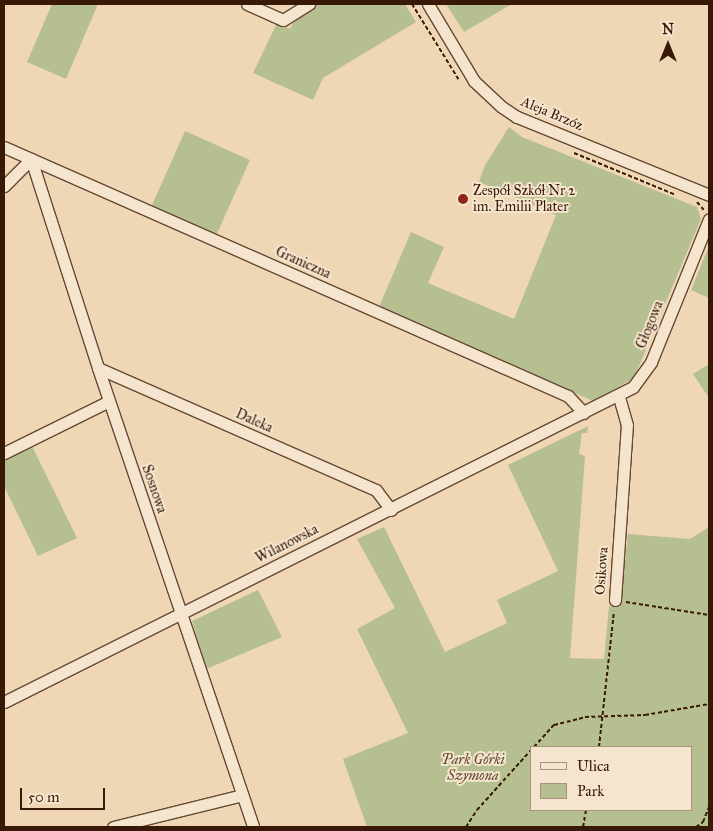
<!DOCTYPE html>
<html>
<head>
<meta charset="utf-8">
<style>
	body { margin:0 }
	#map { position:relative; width:713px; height:831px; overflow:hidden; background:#efd7b5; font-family:"IM FELL Great Primer",serif }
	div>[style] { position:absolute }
	.green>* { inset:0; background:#b6bf90; transform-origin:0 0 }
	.path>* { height:2px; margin-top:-1px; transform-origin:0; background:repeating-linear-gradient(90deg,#381907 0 4px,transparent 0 6.5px) }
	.roads { filter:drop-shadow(1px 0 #664832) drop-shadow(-1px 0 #664832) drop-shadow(0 1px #664832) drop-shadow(0 -1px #664832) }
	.street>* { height:11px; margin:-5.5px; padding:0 5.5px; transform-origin:5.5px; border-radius:5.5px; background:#f5e5cf }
	.dots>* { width:14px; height:14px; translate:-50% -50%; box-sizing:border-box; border:2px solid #f5e5cf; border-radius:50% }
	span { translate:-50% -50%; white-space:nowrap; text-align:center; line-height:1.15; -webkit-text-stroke:4px #f5e5cf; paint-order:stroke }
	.street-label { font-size:14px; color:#381907 }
	.poi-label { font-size:14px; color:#381907 }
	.left { translate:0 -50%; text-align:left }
	.park-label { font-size:14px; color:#5e4b30; font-style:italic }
	.frame { position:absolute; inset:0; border:5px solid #381907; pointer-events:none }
	.legend { position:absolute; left:530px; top:746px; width:162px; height:65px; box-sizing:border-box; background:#f5e5cf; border:1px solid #a9937f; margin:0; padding:6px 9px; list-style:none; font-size:15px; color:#381907 }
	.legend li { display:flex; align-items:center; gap:10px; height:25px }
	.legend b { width:25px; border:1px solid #a9937f }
	.north { position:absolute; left:643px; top:20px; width:50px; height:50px; -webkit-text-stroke:4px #f5e5cf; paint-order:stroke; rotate:0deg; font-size:14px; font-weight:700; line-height:20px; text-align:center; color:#381907 }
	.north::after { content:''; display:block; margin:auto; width:18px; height:22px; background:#381907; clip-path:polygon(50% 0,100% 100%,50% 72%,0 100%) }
	.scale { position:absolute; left:20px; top:788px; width:85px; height:22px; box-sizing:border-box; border:2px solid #381907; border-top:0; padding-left:6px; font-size:15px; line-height:18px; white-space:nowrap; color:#381907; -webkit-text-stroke:4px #f5e5cf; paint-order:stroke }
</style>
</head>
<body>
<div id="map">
	<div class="green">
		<div style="clip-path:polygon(52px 4px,98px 4px,66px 79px,27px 62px)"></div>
		<div style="clip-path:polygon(317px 4px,405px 4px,416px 22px,323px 78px,313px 100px,253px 73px,277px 23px,290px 29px,297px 16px)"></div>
		<div style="clip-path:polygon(446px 4px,512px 4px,464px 32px)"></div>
		<div style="clip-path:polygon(509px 127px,522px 137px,697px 207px,701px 219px,636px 373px,631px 380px,593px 401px,379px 307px,411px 232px,444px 247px,428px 283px,514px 319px,556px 215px,479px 182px,485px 165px)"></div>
		<div style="left:185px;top:131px;width:71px;height:82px;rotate:24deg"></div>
		<div style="clip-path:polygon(709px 246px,709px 298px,691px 290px)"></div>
		<div style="clip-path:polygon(709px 364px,709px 398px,693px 374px)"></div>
		<div style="clip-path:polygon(evenodd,588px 426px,587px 433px,582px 433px,579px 454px,585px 456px,570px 658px,604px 659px,609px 606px,620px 607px,628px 534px,690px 539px,709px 527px,709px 827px,367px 827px,343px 759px,408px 733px,357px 629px,395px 608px,357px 539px,384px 527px,445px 652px,507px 623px,497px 600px,558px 571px,508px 465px,588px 426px,692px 747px,692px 810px,532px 810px,532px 747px,692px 747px)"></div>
		<div style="clip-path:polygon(32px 446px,77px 538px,38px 556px,4px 486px,4px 460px)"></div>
		<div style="clip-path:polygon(258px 590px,282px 637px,206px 669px,192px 621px)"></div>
	</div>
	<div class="path">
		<div style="left:412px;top:4px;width:89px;rotate:58.3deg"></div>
		<div style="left:574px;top:153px;width:110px;rotate:22.4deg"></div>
		<div style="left:697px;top:202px;width:11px;rotate:49deg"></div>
		<div style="left:626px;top:602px;width:84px;rotate:8.9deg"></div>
		<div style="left:534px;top:747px;width:30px;rotate:-48deg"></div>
		<div style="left:554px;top:725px;width:32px;rotate:-14deg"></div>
		<div style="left:585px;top:717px;width:60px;rotate:-1.9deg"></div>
		<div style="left:645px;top:715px;width:65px;rotate:-9.8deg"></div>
		<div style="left:599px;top:747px;width:137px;rotate:-83.7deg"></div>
		<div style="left:466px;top:827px;width:20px;rotate:-57deg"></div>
		<div style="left:477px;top:810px;width:82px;rotate:-48deg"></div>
		<div style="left:583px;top:827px;width:17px;rotate:-80deg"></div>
		<div style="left:696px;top:827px;width:9px;rotate:-36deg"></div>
		<div style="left:703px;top:822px;width:16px;rotate:-68deg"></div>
	</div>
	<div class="roads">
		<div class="street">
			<div style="left:247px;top:4px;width:39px;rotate:24deg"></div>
			<div style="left:283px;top:20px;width:31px;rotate:-32deg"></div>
			<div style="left:428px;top:4px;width:90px;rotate:59.1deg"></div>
			<div style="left:474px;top:81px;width:38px;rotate:43deg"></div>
			<div style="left:502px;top:107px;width:18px;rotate:34deg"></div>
			<div style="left:517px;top:117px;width:207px;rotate:22.1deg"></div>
			<div style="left:4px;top:147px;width:617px;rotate:23.82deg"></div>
			<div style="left:568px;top:396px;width:23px;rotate:47deg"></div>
			<div style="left:4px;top:186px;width:38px;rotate:-45deg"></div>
			<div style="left:31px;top:159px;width:219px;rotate:72.2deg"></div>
			<div style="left:98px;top:368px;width:484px;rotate:71.3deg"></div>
			<div style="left:98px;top:368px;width:304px;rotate:23.7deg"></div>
			<div style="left:376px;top:490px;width:25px;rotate:53deg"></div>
			<div style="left:4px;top:453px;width:117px;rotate:-26.3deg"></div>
			<div style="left:615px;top:600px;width:175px;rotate:-86.1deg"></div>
			<div style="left:627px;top:425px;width:29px;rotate:-106deg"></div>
			<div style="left:4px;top:702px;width:703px;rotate:-26.6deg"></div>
			<div style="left:633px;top:387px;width:31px;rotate:-54deg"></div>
			<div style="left:651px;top:362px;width:154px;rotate:-67.9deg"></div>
			<div style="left:113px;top:827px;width:133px;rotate:-13.9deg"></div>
		</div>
	</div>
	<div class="dots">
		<div style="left:463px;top:199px;background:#8f2418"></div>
	</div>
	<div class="street-label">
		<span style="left:552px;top:114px;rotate:23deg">Aleja Brzóz</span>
		<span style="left:303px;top:263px;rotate:24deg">Graniczna</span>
		<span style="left:650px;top:325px;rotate:-68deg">Głogowa</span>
		<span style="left:254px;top:421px;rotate:24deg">Daleka</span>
		<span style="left:154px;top:489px;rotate:71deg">Sosnowa</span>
		<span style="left:287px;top:544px;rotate:-27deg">Wilanowska</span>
		<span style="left:602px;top:571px;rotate:-86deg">Osikowa</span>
	</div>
	<div class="poi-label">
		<span class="left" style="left:473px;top:199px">Zespół Szkół Nr 2<br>im. Emilii Plater</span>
	</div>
	<div class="park-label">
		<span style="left:473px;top:768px">Park Górki<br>Szymona</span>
	</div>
	<div class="frame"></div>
	<ul class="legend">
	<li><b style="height:6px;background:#f5e5cf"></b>Ulica</li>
	<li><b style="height:14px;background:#b6bf90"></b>Park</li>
	</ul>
	<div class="north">N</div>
	<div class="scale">50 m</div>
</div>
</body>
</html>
